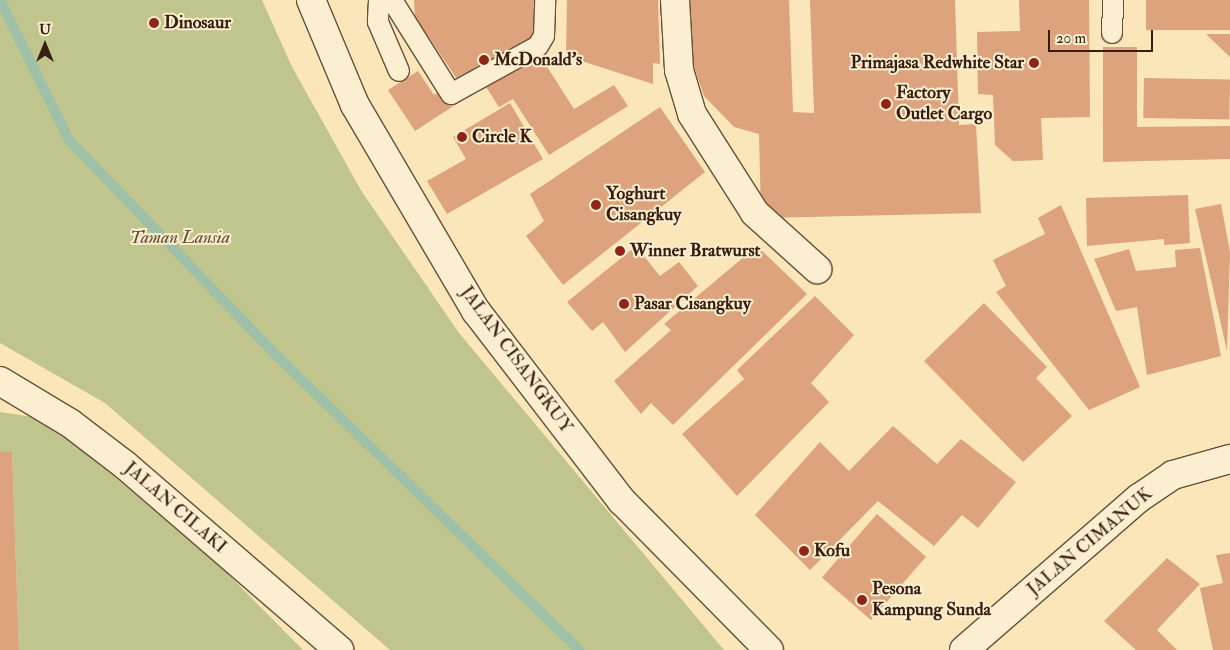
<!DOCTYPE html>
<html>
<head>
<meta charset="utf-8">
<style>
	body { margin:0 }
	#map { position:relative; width:1230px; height:650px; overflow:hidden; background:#fae6b8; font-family:"IM FELL Double Pica",serif }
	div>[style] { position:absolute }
	.green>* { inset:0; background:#c0c48d }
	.stream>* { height:10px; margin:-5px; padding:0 5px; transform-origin:5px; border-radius:5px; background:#9fc0a8 }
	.building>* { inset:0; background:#dca37c; transform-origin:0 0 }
	.roads { filter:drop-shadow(1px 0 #684f38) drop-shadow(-1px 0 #684f38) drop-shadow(0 1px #684f38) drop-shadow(0 -1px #684f38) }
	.service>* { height:20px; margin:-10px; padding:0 10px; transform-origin:10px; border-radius:10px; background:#fcefd1 }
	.minor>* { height:28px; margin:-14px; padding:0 14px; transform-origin:14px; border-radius:14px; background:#fcefd1 }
	.tertiary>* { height:28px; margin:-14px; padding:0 14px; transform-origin:14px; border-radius:14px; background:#fcefd1 }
	.dots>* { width:14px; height:14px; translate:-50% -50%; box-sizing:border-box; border:2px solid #fcefd1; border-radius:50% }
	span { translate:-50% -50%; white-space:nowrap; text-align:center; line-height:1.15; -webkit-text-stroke:4px #fcefd1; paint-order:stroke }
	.poi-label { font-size:18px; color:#381d0e; font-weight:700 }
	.left { translate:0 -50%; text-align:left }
	.right { translate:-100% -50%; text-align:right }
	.park-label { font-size:18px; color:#614f34; font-style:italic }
	.street-label { font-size:18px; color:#381d0e }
	.north { position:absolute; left:20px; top:20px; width:50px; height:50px; -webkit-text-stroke:4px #fcefd1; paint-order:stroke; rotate:0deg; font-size:14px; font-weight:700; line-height:20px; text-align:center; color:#381d0e }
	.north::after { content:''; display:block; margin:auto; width:18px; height:22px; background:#381d0e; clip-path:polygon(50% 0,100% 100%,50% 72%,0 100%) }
	.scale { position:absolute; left:1048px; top:30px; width:105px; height:22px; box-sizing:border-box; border:2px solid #381d0e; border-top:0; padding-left:6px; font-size:15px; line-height:18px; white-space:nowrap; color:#381d0e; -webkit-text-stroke:4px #fcefd1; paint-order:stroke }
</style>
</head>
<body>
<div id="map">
	<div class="green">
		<div style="clip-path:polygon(0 0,262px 0,292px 67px,362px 192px,459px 333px,724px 650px,390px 650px,105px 403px,0 343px)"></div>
		<div style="clip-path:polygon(0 412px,47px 419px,224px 570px,303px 650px,19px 650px,12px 452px,0 452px)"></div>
	</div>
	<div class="stream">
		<div style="left:0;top:0;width:156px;rotate:63.8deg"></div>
		<div style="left:69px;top:140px;width:296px;rotate:46.1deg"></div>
		<div style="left:274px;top:353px;width:426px;rotate:44.2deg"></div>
	</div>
	<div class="building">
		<div style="clip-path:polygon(414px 0,542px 0,541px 49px,415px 131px,388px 90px,418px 71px,434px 95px,457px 79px,415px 17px)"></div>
		<div style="clip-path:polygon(567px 0,658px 0,660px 64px,653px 63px,653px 84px,566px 56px)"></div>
		<div style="clip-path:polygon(683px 0,789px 0,793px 112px,814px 113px,810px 0,955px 0,959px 125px,976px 124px,981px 213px,761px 218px,759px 134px,734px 127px,704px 96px,687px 46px)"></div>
		<div style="clip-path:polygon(1019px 0,1089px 0,1090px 117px,1041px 118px,1043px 160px,1013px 161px,995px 145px,993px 95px,978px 94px,977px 32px,1020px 31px)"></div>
		<div style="left:1146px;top:0;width:84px;height:30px"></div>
		<div style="clip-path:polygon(1206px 34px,1230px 34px,1230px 57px)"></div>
		<div style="clip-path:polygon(1103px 47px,1137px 47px,1137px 127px,1230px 126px,1230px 159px,1103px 162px)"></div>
		<div style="clip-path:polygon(539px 54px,574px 109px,614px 85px,628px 106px,549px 155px,513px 99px,499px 107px,486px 87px)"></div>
		<div style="left:1144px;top:78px;width:86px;height:40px;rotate:1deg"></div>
		<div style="clip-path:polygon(510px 103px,543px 159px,447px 214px,427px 181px,466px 159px,453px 137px)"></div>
		<div style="clip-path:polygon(660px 107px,705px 172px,563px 285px,526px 236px,544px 221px,530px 194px)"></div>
		<div style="clip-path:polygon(1188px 195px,1190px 243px,1164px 245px,1164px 239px,1087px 246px,1086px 198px)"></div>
		<div style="clip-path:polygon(1221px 204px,1230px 252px,1227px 351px,1195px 209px)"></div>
		<div style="clip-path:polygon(1061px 205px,1140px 387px,1089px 410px,996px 292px,1006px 286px,993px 260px,1045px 234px,1038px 218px)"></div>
		<div style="clip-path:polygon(636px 246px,660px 276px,679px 262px,698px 286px,625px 352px,603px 322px,592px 331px,567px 302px)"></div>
		<div style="clip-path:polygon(757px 246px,807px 294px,673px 425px,651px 403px,641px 414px,614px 381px,671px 330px,664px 324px)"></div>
		<div style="clip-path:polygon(1200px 248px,1221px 356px,1147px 375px,1137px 307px,1116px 311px,1094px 259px,1129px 249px,1136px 271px,1176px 267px,1175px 250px)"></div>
		<div style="clip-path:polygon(815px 296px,854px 335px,811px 383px,829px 402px,737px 496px,682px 434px,744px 379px,737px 370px)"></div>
		<div style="clip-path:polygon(984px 303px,1047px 367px,1036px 378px,1072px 416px,1023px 462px,924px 361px)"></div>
		<div style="clip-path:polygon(893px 426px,937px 464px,961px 439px,1016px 482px,978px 528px,962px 515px,934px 546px,878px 501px,810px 570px,755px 515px,820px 442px,849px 471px)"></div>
		<div style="clip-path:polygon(0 452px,12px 452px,19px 650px,0 650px)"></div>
		<div style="left:877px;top:514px;width:65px;height:84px;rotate:41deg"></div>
		<div style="clip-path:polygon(1230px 553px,1230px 650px,1213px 650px,1200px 588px,1223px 583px,1216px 555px)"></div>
		<div style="clip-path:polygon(1167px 558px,1200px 584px,1157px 630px,1177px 650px,1136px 650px,1104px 621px)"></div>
	</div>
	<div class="roads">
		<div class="service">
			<div style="left:379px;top:0;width:22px;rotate:93deg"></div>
			<div style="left:378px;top:22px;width:53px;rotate:66.8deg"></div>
			<div style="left:392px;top:0;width:111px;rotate:57.9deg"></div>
			<div style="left:451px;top:94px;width:99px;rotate:-28.9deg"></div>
			<div style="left:538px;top:46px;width:12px;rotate:-59deg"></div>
			<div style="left:544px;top:36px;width:36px;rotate:-88deg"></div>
			<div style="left:1112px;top:33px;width:33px;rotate:-88deg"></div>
		</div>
		<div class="minor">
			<div style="left:675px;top:0;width:70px;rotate:86.7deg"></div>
			<div style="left:679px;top:70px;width:46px;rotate:73.5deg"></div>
			<div style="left:692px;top:114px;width:117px;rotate:57.5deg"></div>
			<div style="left:755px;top:213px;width:84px;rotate:42.1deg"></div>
			<div style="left:964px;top:650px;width:232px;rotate:-41deg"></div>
			<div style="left:1139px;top:498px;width:41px;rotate:-34.1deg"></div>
			<div style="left:1173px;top:475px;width:59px;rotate:-15.7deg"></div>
		</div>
		<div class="tertiary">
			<div style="left:311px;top:0;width:114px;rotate:67.3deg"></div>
			<div style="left:355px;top:105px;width:239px;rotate:59.6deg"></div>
			<div style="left:476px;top:311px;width:240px;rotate:52.5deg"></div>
			<div style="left:622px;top:501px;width:209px;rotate:45.4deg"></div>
			<div style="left:0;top:381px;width:82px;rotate:31deg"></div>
			<div style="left:70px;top:423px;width:69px;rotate:37.4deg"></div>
			<div style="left:125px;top:465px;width:283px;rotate:40.8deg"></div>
		</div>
	</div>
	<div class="dots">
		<div style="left:154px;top:23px;background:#8f2418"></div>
		<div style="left:484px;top:60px;background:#8f2418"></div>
		<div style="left:1034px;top:63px;background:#8f2418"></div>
		<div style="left:886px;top:104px;background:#8f2418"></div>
		<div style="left:462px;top:137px;background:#8f2418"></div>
		<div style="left:596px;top:205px;background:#8f2418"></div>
		<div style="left:620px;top:251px;background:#8f2418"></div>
		<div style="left:624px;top:304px;background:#8f2418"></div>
		<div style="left:804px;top:551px;background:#8f2418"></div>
		<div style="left:862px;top:600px;background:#8f2418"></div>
	</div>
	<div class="poi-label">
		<span class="left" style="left:164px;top:23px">Dinosaur</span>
		<span class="left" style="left:494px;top:60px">McDonald's</span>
		<span class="right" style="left:1024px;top:63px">Primajasa Redwhite Star</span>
		<span class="left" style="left:896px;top:104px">Factory<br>Outlet Cargo</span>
		<span class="left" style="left:472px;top:137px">Circle K</span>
		<span class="left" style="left:606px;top:205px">Yoghurt<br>Cisangkuy</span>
		<span class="left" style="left:630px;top:251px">Winner Bratwurst</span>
		<span class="left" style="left:634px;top:304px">Pasar Cisangkuy</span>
		<span class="left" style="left:814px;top:551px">Kofu</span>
		<span class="left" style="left:872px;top:600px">Pesona<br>Kampung Sunda</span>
	</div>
	<div class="park-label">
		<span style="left:180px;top:238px">Taman Lansia</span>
	</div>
	<div class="street-label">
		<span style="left:516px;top:360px;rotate:54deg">JALAN CISANGKUY</span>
		<span style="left:175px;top:508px;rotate:41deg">JALAN CILAKI</span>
		<span style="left:1090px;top:542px;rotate:-40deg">JALAN CIMANUK</span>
	</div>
	<div class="north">U</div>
	<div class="scale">20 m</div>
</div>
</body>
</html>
